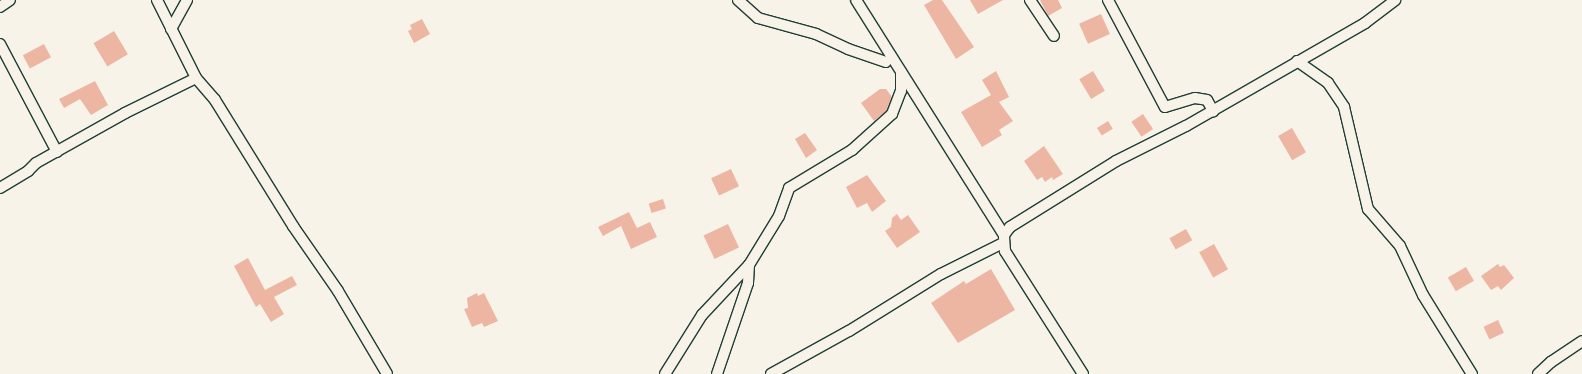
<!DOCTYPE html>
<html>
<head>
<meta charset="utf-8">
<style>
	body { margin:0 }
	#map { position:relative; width:1582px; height:374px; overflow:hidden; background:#f7f3e8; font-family:"Balsamiq Sans",sans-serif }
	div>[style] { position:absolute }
	.building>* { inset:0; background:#edb6a3; transform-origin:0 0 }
	.roads { filter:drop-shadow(1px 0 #1f3d34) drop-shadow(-1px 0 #1f3d34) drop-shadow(0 1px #1f3d34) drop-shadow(0 -1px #1f3d34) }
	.street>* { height:10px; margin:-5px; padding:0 5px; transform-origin:5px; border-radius:5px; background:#f7f3e8 }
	span { translate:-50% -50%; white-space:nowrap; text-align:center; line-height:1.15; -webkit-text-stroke:3px #f7f3e8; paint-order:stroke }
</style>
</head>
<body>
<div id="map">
	<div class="building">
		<div style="clip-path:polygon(933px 0,942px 0,974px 47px,956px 59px,924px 5px)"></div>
		<div style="clip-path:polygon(970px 0,1003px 0,978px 14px)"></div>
		<div style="clip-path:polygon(1040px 0,1058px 0,1062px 8px,1048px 16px)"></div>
		<div style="left:1101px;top:14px;width:22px;height:24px;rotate:66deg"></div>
		<div style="clip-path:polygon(422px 19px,430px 34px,414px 43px,408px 31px,412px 29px,410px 25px)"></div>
		<div style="left:114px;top:31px;width:27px;height:24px;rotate:59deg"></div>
		<div style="left:44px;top:44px;width:15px;height:24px;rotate:62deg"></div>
		<div style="clip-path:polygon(996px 71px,1009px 97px,999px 102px,1013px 121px,999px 130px,1002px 135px,982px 147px,961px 112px,991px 95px,982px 80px)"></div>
		<div style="left:1093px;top:71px;width:23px;height:16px;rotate:59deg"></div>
		<div style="clip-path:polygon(95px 81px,108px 105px,91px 115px,80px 99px,64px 108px,59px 99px)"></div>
		<div style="clip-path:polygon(880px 89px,886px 89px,892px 97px,887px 110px,874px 121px,861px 103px)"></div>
		<div style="left:1143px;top:114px;width:18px;height:14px;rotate:56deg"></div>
		<div style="left:1108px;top:121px;width:9px;height:13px;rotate:58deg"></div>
		<div style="left:1292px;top:128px;width:28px;height:16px;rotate:60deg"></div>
		<div style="clip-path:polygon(805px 133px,817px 150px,806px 158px,795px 139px)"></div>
		<div style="clip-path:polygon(1044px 146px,1063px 174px,1053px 180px,1052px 177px,1045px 182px,1042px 177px,1037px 180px,1024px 161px)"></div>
		<div style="left:731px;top:169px;width:19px;height:22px;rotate:65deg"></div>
		<div style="clip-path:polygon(867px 175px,886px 201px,872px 212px,867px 203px,857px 208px,846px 187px)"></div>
		<div style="left:663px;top:199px;width:10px;height:15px;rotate:73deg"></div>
		<div style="clip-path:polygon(629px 212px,637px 228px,650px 222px,657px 237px,631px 249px,621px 226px,603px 236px,598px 227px)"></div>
		<div style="clip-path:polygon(897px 214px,901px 220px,908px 215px,920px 232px,897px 248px,885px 231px,891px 227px,892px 218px)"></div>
		<div style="left:728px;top:224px;width:26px;height:27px;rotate:65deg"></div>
		<div style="left:1186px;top:229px;width:13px;height:19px;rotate:61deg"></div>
		<div style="left:1214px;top:244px;width:29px;height:17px;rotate:61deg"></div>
		<div style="clip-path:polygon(248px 258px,265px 290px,292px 276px,297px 285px,274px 297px,284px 314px,271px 322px,260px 304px,256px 307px,234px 266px)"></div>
		<div style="clip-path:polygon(1498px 264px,1500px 267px,1504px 265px,1514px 278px,1501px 290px,1498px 286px,1491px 290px,1481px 276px)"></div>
		<div style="left:1466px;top:267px;width:16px;height:21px;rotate:60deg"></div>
		<div style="clip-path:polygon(991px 269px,1015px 310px,958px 343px,931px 303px,964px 281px,966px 284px)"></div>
		<div style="clip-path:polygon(477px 293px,478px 296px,484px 293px,498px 321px,484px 327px,482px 323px,472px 327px,464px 309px,468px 308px,467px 298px)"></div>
		<div style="left:1498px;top:320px;width:14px;height:16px;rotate:65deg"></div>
	</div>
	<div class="roads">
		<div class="street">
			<div style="left:157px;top:0;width:87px;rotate:63.4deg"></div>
			<div style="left:196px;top:78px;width:29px;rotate:49deg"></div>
			<div style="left:215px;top:100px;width:148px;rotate:58.2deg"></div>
			<div style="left:293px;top:226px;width:79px;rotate:55.3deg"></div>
			<div style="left:338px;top:291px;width:96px;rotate:59.4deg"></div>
			<div style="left:738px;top:0;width:27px;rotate:42deg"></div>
			<div style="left:758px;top:18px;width:60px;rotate:15.4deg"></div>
			<div style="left:816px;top:34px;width:35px;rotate:25deg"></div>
			<div style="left:848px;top:49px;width:40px;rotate:18.9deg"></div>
			<div style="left:856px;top:0;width:278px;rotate:57.8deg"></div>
			<div style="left:1030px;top:0;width:43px;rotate:56.3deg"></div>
			<div style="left:1108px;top:0;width:121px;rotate:62deg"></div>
			<div style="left:1165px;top:107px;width:31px;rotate:-17deg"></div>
			<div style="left:1195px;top:98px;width:12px;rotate:9deg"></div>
			<div style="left:1207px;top:100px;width:13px;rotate:61deg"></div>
			<div style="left:0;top:7px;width:12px;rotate:-35deg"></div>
			<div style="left:171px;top:29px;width:33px;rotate:-61deg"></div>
			<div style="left:0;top:44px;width:122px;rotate:62.2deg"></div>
			<div style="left:1297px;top:61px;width:38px;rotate:35deg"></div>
			<div style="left:1328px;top:83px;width:29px;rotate:56deg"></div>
			<div style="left:1344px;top:107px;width:105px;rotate:76.8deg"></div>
			<div style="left:1368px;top:209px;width:49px;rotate:49.1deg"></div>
			<div style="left:1400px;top:246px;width:54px;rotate:64.9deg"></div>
			<div style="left:1423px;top:295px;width:93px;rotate:58.2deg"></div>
			<div style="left:0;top:188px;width:33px;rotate:-31deg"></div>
			<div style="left:28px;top:171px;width:11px;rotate:-45deg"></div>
			<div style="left:36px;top:163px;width:102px;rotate:-29.3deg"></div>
			<div style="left:125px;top:113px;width:79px;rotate:-26.2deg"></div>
			<div style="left:665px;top:374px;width:70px;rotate:-57.9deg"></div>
			<div style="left:702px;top:315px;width:69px;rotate:-46.8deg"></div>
			<div style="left:749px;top:265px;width:57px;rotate:-58.5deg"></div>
			<div style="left:779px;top:216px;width:30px;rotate:-70deg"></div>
			<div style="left:789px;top:188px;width:74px;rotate:-31.1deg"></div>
			<div style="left:852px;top:150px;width:54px;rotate:-42deg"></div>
			<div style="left:892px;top:114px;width:25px;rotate:-69deg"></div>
			<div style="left:901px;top:91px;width:19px;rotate:-90deg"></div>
			<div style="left:717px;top:374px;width:96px;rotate:-71.2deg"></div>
			<div style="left:748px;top:283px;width:18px;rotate:-87deg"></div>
			<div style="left:771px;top:374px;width:89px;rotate:-28.9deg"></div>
			<div style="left:849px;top:331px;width:108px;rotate:-31.8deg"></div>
			<div style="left:941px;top:274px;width:69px;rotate:-26.6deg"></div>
			<div style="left:1083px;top:374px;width:146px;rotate:-122.4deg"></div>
			<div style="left:1005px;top:251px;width:16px;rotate:-94deg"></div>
			<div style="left:1004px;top:235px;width:10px;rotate:-53deg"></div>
			<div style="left:1010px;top:227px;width:125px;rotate:-31.9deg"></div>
			<div style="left:1116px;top:161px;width:78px;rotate:-26.6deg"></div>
			<div style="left:1186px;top:126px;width:207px;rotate:-29.9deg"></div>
			<div style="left:1365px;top:23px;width:38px;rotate:-37deg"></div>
			<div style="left:1538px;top:374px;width:18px;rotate:-43deg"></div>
			<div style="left:1551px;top:362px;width:37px;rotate:-34deg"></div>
		</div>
	</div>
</div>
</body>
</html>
